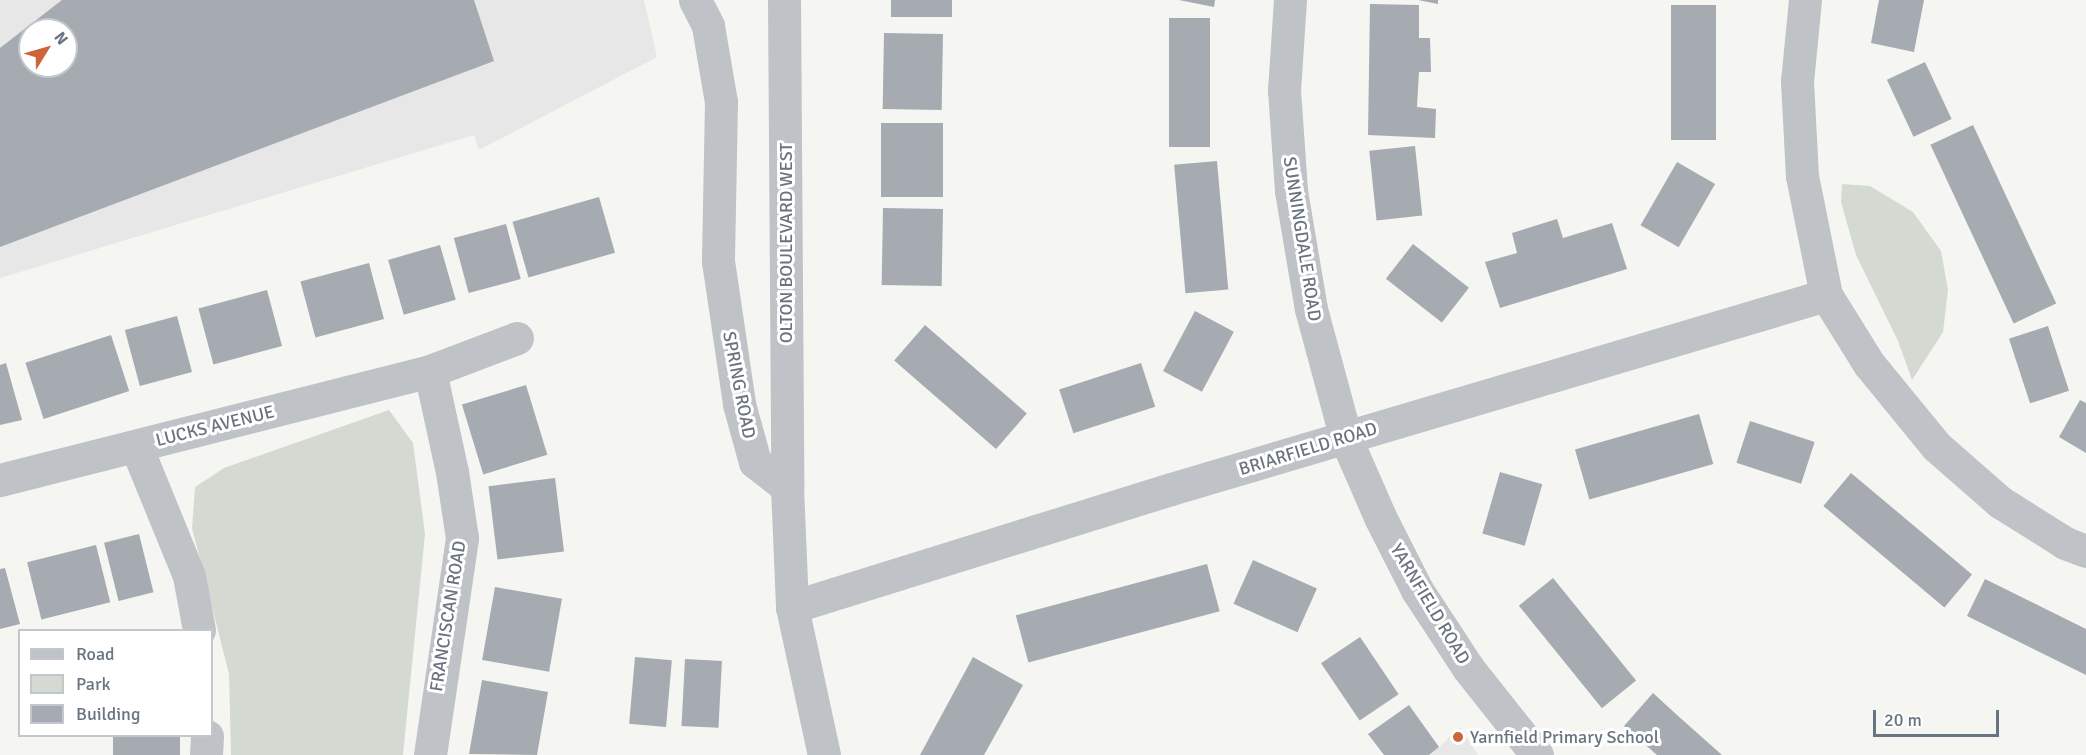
<!DOCTYPE html>
<html>
<head>
<meta charset="utf-8">
<style>
	body { margin:0 }
	#map { position:relative; width:2086px; height:755px; overflow:hidden; background:#f5f5f2; font-family:Signika,sans-serif }
	div>[style] { position:absolute }
	.built>* { inset:0; background:#e6e7e6 }
	.green>* { inset:0; background:#d4dad2 }
	.building>* { inset:0; background:#a5abb1; transform-origin:0 0 }
	.minor>* { height:33px; margin:-16.5px; padding:0 16.5px; transform-origin:16.5px; border-radius:16.5px; background:#bfc2c6 }
	.dots>* { width:16px; height:16px; translate:-50% -50%; box-sizing:border-box; border:3px solid #fff; border-radius:50% }
	span { translate:-50% -50%; white-space:nowrap; text-align:center; line-height:1.15; -webkit-text-stroke:6px #fff; paint-order:stroke }
	.street-label { font-size:18px; color:#687480 }
	.poi-label { font-size:18px; color:#687480 }
	.left { translate:0 -50%; text-align:left }
	.legend { position:absolute; left:18px; top:629px; width:195px; height:108px; box-sizing:border-box; background:#fff; border:2px solid #c3c7cc; margin:0; padding:8px 10px; list-style:none; font-size:18px; color:#687480 }
	.legend li { display:flex; align-items:center; gap:12px; height:30px }
	.legend b { width:30px; border:2px solid #c3c7cc }
	.north { position:absolute; left:18px; top:18px; width:60px; height:60px; box-sizing:border-box; background:#fff; border:2px solid #c3c7cc; border-radius:50%; rotate:53deg; font-size:16px; font-weight:700; line-height:24px; text-align:center; color:#687480 }
	.north::after { content:''; display:block; margin:auto; width:21px; height:27px; background:#ce653a; clip-path:polygon(50% 0,100% 100%,50% 72%,0 100%) }
	.scale { position:absolute; left:1873px; top:710px; width:126px; height:27px; box-sizing:border-box; border:3px solid #687480; border-top:0; padding-left:8px; font-size:18px; line-height:21px; white-space:nowrap; color:#687480; -webkit-text-stroke:4px #fff; paint-order:stroke }
</style>
</head>
<body>
<div id="map">
	<div class="built">
		<div style="clip-path:polygon(evenodd,0 0,644px 0,657px 57px,479px 150px,474px 135px,0 278px,0 0,30px 30px,66px 30px,66px 66px,30px 66px,30px 30px)"></div>
		<div style="clip-path:polygon(1460px 727px,1478px 755px,1430px 755px,1439px 747px)"></div>
	</div>
	<div class="green">
		<div style="clip-path:polygon(1842px 184px,1870px 186px,1913px 212px,1941px 251px,1948px 290px,1943px 332px,1912px 380px,1898px 341px,1856px 255px,1841px 202px)"></div>
		<div style="clip-path:polygon(389px 410px,413px 443px,425px 534px,403px 755px,231px 755px,229px 674px,192px 528px,195px 487px,224px 468px)"></div>
	</div>
	<div class="building">
		<div style="clip-path:polygon(evenodd,62px 0,474px 0,494px 61px,0 247px,0 48px,62px 0,30px 30px,66px 30px,66px 66px,30px 66px,30px 30px)"></div>
		<div style="left:891px;top:0;width:61px;height:17px"></div>
		<div style="clip-path:polygon(1179px 0,1215px 0,1214px 7px)"></div>
		<div style="clip-path:polygon(1418px 0,1438px 0,1438px 4px)"></div>
		<div style="clip-path:polygon(1879px 0,1924px 0,1914px 52px,1871px 43px)"></div>
		<div style="clip-path:polygon(1370px 4px,1419px 5px,1419px 38px,1430px 38px,1431px 72px,1419px 72px,1417px 107px,1436px 109px,1435px 138px,1368px 135px)"></div>
		<div style="left:1671px;top:5px;width:45px;height:135px"></div>
		<div style="left:1169px;top:18px;width:41px;height:129px"></div>
		<div style="left:884px;top:33px;width:59px;height:76px;rotate:1deg"></div>
		<div style="left:1925px;top:62px;width:63px;height:42px;rotate:65deg"></div>
		<div style="left:881px;top:123px;width:62px;height:74px"></div>
		<div style="left:1973px;top:125px;width:197px;height:47px;rotate:65deg"></div>
		<div style="left:1415px;top:146px;width:70px;height:46px;rotate:84deg"></div>
		<div style="left:1217px;top:161px;width:129px;height:43px;rotate:85deg"></div>
		<div style="left:1677px;top:162px;width:44px;height:73px;rotate:30deg"></div>
		<div style="left:599px;top:197px;width:58px;height:90px;rotate:74deg"></div>
		<div style="left:883px;top:208px;width:60px;height:77px;rotate:1deg"></div>
		<div style="clip-path:polygon(1557px 219px,1563px 238px,1612px 223px,1627px 269px,1500px 308px,1485px 262px,1517px 253px,1512px 233px)"></div>
		<div style="left:506px;top:224px;width:57px;height:54px;rotate:75deg"></div>
		<div style="left:1413px;top:244px;width:71px;height:44px;rotate:38deg"></div>
		<div style="left:440px;top:245px;width:57px;height:54px;rotate:74deg"></div>
		<div style="left:369px;top:263px;width:58px;height:71px;rotate:75deg"></div>
		<div style="left:267px;top:290px;width:58px;height:71px;rotate:75deg"></div>
		<div style="left:1195px;top:311px;width:44px;height:68px;rotate:28deg"></div>
		<div style="left:177px;top:316px;width:58px;height:54px;rotate:75deg"></div>
		<div style="left:925px;top:325px;width:135px;height:47px;rotate:41deg"></div>
		<div style="left:2048px;top:326px;width:68px;height:41px;rotate:72deg"></div>
		<div style="left:111px;top:335px;width:59px;height:90px;rotate:72deg"></div>
		<div style="clip-path:polygon(6px 363px,22px 420px,0 425px,0 365px)"></div>
		<div style="left:1141px;top:363px;width:46px;height:86px;rotate:72deg"></div>
		<div style="left:526px;top:385px;width:73px;height:67px;rotate:73deg"></div>
		<div style="clip-path:polygon(2080px 400px,2086px 403px,2086px 453px,2059px 437px)"></div>
		<div style="left:1699px;top:414px;width:52px;height:129px;rotate:74deg"></div>
		<div style="left:1750px;top:421px;width:68px;height:44px;rotate:18deg"></div>
		<div style="left:1500px;top:472px;width:44px;height:64px;rotate:16deg"></div>
		<div style="left:1851px;top:473px;width:158px;height:43px;rotate:40deg"></div>
		<div style="left:555px;top:478px;width:74px;height:67px;rotate:83deg"></div>
		<div style="left:139px;top:534px;width:60px;height:36px;rotate:76deg"></div>
		<div style="left:96px;top:545px;width:59px;height:71px;rotate:76deg"></div>
		<div style="left:1253px;top:560px;width:70px;height:48px;rotate:24deg"></div>
		<div style="left:1207px;top:564px;width:49px;height:198px;rotate:75deg"></div>
		<div style="clip-path:polygon(5px 568px,20px 624px,0 629px,0 569px)"></div>
		<div style="left:1553px;top:578px;width:132px;height:44px;rotate:51deg"></div>
		<div style="clip-path:polygon(1985px 579px,2086px 629px,2086px 675px,1967px 616px)"></div>
		<div style="left:495px;top:587px;width:68px;height:74px;rotate:10deg"></div>
		<div style="left:1360px;top:637px;width:69px;height:47px;rotate:56deg"></div>
		<div style="left:635px;top:657px;width:37px;height:67px;rotate:5deg"></div>
		<div style="clip-path:polygon(973px 657px,1023px 685px,984px 755px,920px 755px)"></div>
		<div style="left:685px;top:659px;width:37px;height:67px;rotate:3deg"></div>
		<div style="clip-path:polygon(482px 680px,548px 692px,537px 755px,469px 754px)"></div>
		<div style="clip-path:polygon(1653px 693px,1677px 715px,1722px 755px,1657px 755px,1624px 726px)"></div>
		<div style="clip-path:polygon(1409px 705px,1439px 747px,1429px 755px,1384px 755px,1368px 734px)"></div>
		<div style="left:113px;top:736px;width:67px;height:19px"></div>
	</div>
	<div class="minor">
		<div style="left:695px;top:0;width:29px;rotate:63deg"></div>
		<div style="left:708px;top:26px;width:77px;rotate:80.3deg"></div>
		<div style="left:721px;top:102px;width:159px;rotate:91.1deg"></div>
		<div style="left:718px;top:261px;width:145px;rotate:81.6deg"></div>
		<div style="left:739px;top:404px;width:60px;rotate:74.6deg"></div>
		<div style="left:755px;top:462px;width:41px;rotate:38deg"></div>
		<div style="left:784px;top:0;width:487px;rotate:89.6deg"></div>
		<div style="left:787px;top:487px;width:120px;rotate:87.6deg"></div>
		<div style="left:792px;top:607px;width:151px;rotate:77.8deg"></div>
		<div style="left:1290px;top:0;width:90px;rotate:93.8deg"></div>
		<div style="left:1284px;top:90px;width:101px;rotate:86deg"></div>
		<div style="left:1291px;top:191px;width:120px;rotate:80.4deg"></div>
		<div style="left:1311px;top:309px;width:135px;rotate:74.9deg"></div>
		<div style="left:1346px;top:439px;width:85px;rotate:66.4deg"></div>
		<div style="left:1380px;top:517px;width:82px;rotate:63.1deg"></div>
		<div style="left:1417px;top:590px;width:93px;rotate:56.8deg"></div>
		<div style="left:1468px;top:668px;width:111px;rotate:51.6deg"></div>
		<div style="left:1805px;top:0;width:81px;rotate:95.6deg"></div>
		<div style="left:1797px;top:81px;width:95px;rotate:87deg"></div>
		<div style="left:1802px;top:176px;width:121px;rotate:78.6deg"></div>
		<div style="left:1826px;top:295px;width:81px;rotate:58.1deg"></div>
		<div style="left:1869px;top:364px;width:106px;rotate:50.7deg"></div>
		<div style="left:1936px;top:446px;width:85px;rotate:41.2deg"></div>
		<div style="left:2000px;top:502px;width:77px;rotate:32.2deg"></div>
		<div style="left:2065px;top:543px;width:22px;rotate:21deg"></div>
		<div style="left:136px;top:446px;width:140px;rotate:67.8deg"></div>
		<div style="left:189px;top:576px;width:55px;rotate:79.5deg"></div>
		<div style="left:0;top:480px;width:444px;rotate:-14.2deg"></div>
		<div style="left:430px;top:371px;width:93px;rotate:-20.8deg"></div>
		<div style="left:792px;top:607px;width:397px;rotate:-17.3deg"></div>
		<div style="left:1171px;top:489px;width:683px;rotate:-16.5deg"></div>
		<div style="left:206px;top:755px;width:19px;rotate:-87deg"></div>
		<div style="left:430px;top:755px;width:219px;rotate:-81.6deg"></div>
		<div style="left:462px;top:538px;width:67px;rotate:-98.6deg"></div>
		<div style="left:452px;top:472px;width:103px;rotate:-102.3deg"></div>
	</div>
	<div class="dots">
		<div style="left:1458px;top:737px;background:#ce653a"></div>
	</div>
	<div class="street-label">
		<span style="left:1302px;top:239px;rotate:81deg">SUNNINGDALE ROAD</span>
		<span style="left:786px;top:243px;rotate:-90deg">OLTON BOULEVARD WEST</span>
		<span style="left:739px;top:385px;rotate:79deg">SPRING ROAD</span>
		<span style="left:215px;top:426px;rotate:-14deg">LUCKS AVENUE</span>
		<span style="left:1308px;top:449px;rotate:-17deg">BRIARFIELD ROAD</span>
		<span style="left:1430px;top:604px;rotate:59deg">YARNFIELD ROAD</span>
		<span style="left:448px;top:616px;rotate:-81deg">FRANCISCAN ROAD</span>
	</div>
	<div class="poi-label">
		<span class="left" style="left:1470px;top:737px">Yarnfield Primary School</span>
	</div>
	<ul class="legend">
	<li><b style="height:8px;background:#bfc2c6"></b>Road</li>
	<li><b style="height:16px;background:#d4dad2"></b>Park</li>
	<li><b style="height:16px;background:#a5abb1"></b>Building</li>
	</ul>
	<div class="north">N</div>
	<div class="scale">20 m</div>
</div>
</body>
</html>
